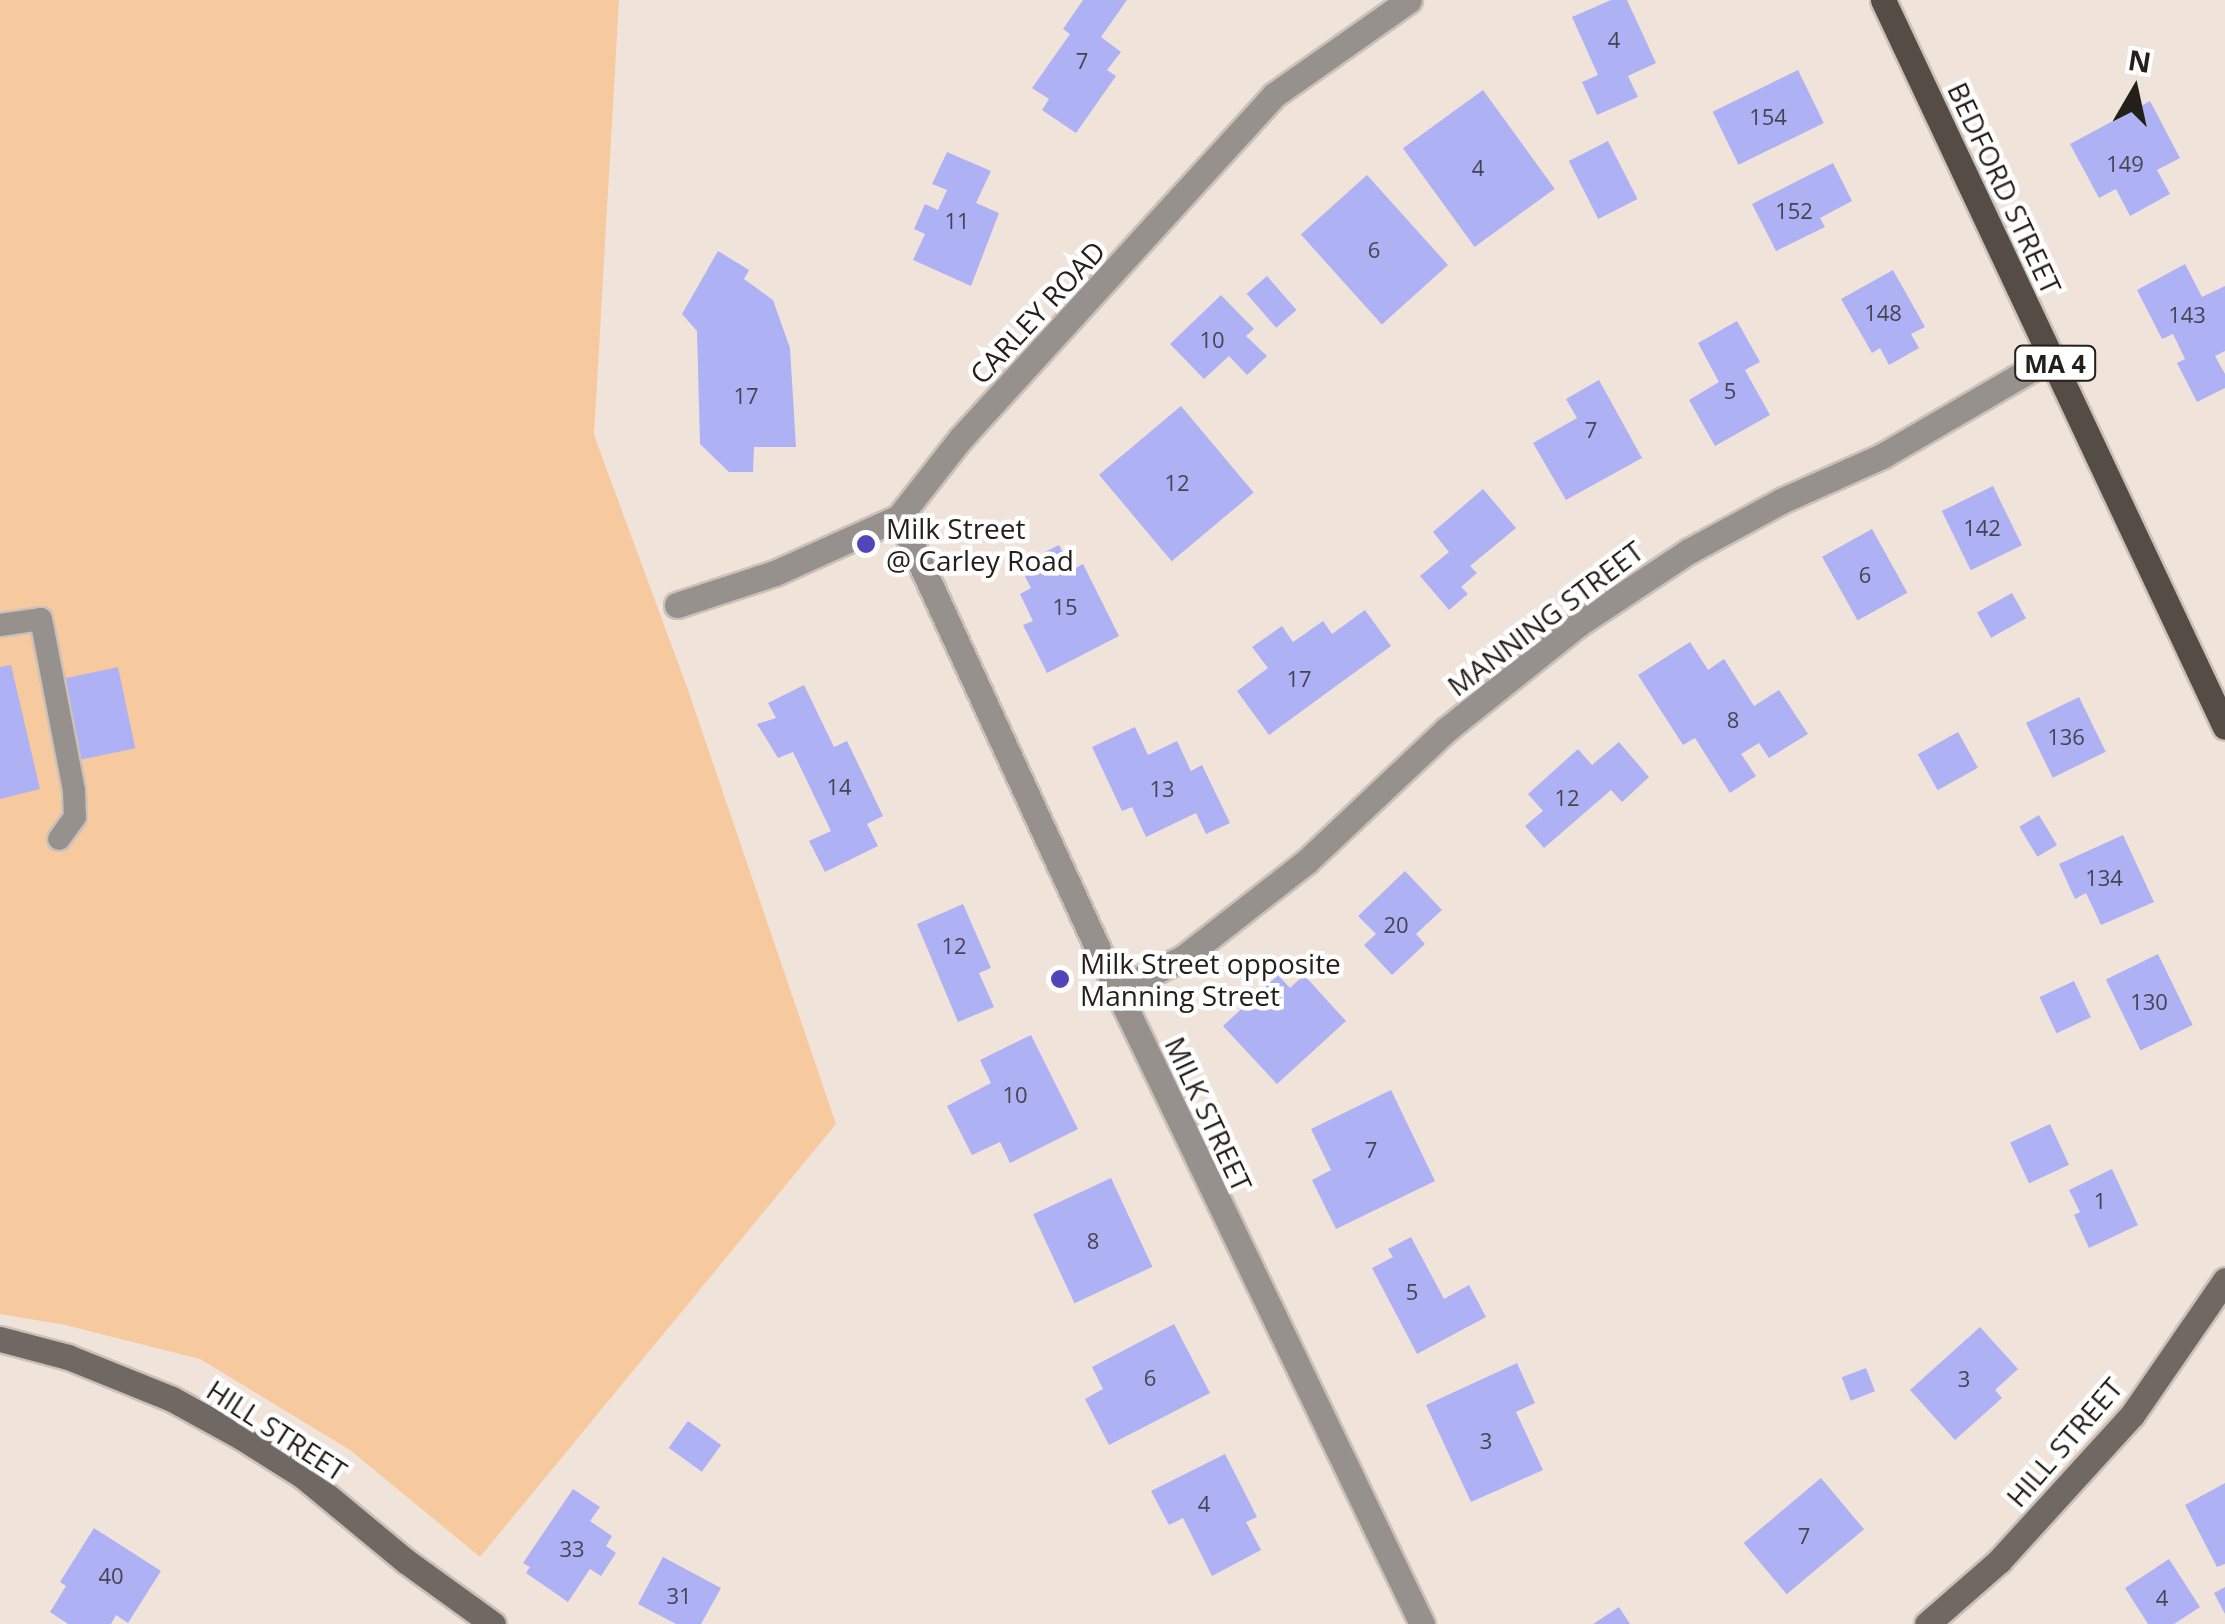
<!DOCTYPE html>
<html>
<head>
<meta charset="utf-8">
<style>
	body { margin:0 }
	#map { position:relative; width:2225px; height:1624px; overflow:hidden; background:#f0e4da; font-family:"Open Sans",sans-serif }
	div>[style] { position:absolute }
	.green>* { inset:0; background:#f7c99e }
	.building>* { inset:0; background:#afb1f5; transform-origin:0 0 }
	.roads { filter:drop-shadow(2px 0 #cbc1b8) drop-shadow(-2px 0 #cbc1b8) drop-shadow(0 2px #cbc1b8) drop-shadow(0 -2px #cbc1b8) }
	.lane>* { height:22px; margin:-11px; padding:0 11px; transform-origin:11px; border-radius:11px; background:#96918d }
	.street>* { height:25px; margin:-12.5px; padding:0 12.5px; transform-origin:12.5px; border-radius:12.5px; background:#96918d }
	.secondary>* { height:25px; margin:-12.5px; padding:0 12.5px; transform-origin:12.5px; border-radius:12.5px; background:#706963 }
	.primary>* { height:25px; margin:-12.5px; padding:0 12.5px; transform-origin:12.5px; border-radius:12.5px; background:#554d45 }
	.dots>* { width:28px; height:28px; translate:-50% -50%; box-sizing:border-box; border:5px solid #fff; border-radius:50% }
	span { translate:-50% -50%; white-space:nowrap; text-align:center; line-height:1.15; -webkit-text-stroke:9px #fff; paint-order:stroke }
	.number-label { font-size:22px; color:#464452 }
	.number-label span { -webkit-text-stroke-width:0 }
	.shield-label span { padding:2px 8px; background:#fff; border:2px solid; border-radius:8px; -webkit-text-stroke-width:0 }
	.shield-label { font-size:25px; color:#231f1b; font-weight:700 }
	.street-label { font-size:28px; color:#231f1b }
	.poi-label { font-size:28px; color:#231f1b }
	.left { translate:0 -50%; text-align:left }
	.north { position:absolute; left:2085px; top:40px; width:100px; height:100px; -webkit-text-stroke:8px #fff; paint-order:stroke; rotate:9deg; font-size:28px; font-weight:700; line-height:40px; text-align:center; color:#231f1b }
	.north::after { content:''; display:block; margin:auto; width:35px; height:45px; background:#231f1b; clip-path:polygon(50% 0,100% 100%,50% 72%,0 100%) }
</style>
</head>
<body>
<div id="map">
	<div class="green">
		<div style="clip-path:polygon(0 0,619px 0,594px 435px,688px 690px,836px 1124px,480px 1557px,350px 1450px,200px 1359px,65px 1325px,0 1314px)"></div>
	</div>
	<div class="building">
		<div style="clip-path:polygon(1083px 0,1127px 0,1101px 37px,1121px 52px,1107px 70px,1116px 76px,1076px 133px,1042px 110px,1049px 99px,1032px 88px,1070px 34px,1063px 29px)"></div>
		<div style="clip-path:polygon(1611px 0,1627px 0,1656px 63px,1628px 76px,1638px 97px,1597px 115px,1582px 82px,1598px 75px,1572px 17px)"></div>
		<div style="left:1798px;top:70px;width:59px;height:95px;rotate:64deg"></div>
		<div style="left:1483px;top:90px;width:122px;height:99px;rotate:54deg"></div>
		<div style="clip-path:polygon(2150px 101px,2180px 158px,2157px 170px,2170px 194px,2130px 216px,2116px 189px,2099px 198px,2070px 144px)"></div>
		<div style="left:1608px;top:141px;width:65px;height:44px;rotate:63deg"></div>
		<div style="clip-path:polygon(947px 152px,991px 171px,976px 203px,999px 213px,971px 286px,913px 260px,925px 234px,914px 229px,925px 204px,938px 210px,947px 190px,932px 184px)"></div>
		<div style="clip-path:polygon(1833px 163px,1852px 201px,1820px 218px,1825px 227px,1776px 251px,1752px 204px)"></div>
		<div style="left:1367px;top:175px;width:121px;height:89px;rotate:48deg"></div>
		<div style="clip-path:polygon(718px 251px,749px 270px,744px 279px,773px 300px,790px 348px,796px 447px,754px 447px,753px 472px,729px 472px,700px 444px,697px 331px,682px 314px)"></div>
		<div style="clip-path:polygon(2185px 264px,2202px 297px,2225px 286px,2225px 351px,2215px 356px,2225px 374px,2225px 388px,2197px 402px,2177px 363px,2185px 359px,2173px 334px,2162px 339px,2137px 290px)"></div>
		<div style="clip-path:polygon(1893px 270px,1925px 327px,1911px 334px,1919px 348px,1889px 365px,1880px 348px,1872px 353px,1841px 299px)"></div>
		<div style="left:1267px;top:276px;width:45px;height:27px;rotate:49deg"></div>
		<div style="clip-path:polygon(1221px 295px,1254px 329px,1246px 336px,1267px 356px,1247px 375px,1229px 356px,1204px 379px,1170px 344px)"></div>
		<div style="clip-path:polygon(1737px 321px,1760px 362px,1745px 370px,1770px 415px,1715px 446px,1689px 400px,1719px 382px,1698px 343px)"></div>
		<div style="clip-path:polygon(1599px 380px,1642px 458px,1566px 500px,1533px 443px,1577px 418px,1566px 399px)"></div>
		<div style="left:1181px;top:406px;width:113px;height:107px;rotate:50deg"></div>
		<div style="left:1993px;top:486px;width:66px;height:57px;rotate:64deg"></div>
		<div style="clip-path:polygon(1483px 489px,1516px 528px,1470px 566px,1477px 573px,1461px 587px,1468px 594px,1449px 610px,1420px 576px,1449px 552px,1433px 532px)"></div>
		<div style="left:1872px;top:529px;width:73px;height:57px;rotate:61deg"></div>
		<div style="clip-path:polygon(1059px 545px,1072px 570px,1083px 564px,1119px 636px,1047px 673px,1023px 625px,1033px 621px,1020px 594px,1031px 588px,1019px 565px)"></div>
		<div style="left:2012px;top:593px;width:29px;height:40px;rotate:61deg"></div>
		<div style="clip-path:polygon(1365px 610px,1391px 646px,1269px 735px,1237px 691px,1268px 668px,1252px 647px,1282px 626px,1293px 642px,1323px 621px,1332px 634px)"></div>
		<div style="clip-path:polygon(1690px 642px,1708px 670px,1724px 659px,1754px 706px,1779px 690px,1808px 734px,1769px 758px,1759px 743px,1741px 754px,1756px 776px,1730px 793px,1695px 738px,1683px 745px,1638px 675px)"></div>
		<div style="clip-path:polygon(11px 665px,40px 789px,0 799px,0 667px)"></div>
		<div style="left:118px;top:667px;width:83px;height:61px;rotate:78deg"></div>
		<div style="clip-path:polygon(804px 685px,834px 747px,847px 741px,883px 816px,867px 824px,878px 846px,825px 872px,809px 841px,831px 831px,793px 752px,778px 758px,757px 724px,776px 718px,768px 703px)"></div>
		<div style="left:2079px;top:697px;width:61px;height:59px;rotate:64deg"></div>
		<div style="clip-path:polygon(1135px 727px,1148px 755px,1177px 741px,1191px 771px,1202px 765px,1230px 823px,1206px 834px,1196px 813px,1146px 837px,1132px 807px,1122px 811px,1092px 747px)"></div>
		<div style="left:1958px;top:732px;width:41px;height:46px;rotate:61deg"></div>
		<div style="clip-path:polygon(1619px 742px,1649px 777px,1622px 802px,1611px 790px,1544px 848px,1525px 826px,1543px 811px,1528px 794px,1578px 749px,1592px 765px)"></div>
		<div style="left:2039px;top:815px;width:35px;height:23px;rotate:59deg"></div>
		<div style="clip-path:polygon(2123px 835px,2154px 902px,2101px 925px,2086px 893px,2075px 899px,2059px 864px)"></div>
		<div style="clip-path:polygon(1405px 871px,1442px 910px,1416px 934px,1425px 944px,1392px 975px,1364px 945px,1376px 934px,1358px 916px)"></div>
		<div style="clip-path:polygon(963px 904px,991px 968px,979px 973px,994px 1007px,958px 1022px,917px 924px)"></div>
		<div style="left:2158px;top:954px;width:79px;height:58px;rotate:64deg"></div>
		<div style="clip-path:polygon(1278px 975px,1290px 988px,1304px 975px,1346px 1021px,1277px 1084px,1223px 1026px)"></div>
		<div style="left:2074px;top:981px;width:40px;height:38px;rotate:65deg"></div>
		<div style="clip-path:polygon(1031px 1035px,1078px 1129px,1010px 1163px,1000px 1142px,972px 1155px,947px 1106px,991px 1083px,980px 1060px)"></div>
		<div style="clip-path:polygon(1391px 1090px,1435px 1181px,1336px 1229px,1312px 1180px,1331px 1170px,1311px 1129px)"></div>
		<div style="left:2050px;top:1124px;width:45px;height:44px;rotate:65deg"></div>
		<div style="clip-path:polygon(2112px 1169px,2138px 1225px,2089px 1248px,2074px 1215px,2080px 1212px,2069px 1190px)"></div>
		<div style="left:1111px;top:1178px;width:98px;height:86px;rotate:65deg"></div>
		<div style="clip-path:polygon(1411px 1237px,1444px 1299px,1469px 1285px,1486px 1317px,1417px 1354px,1372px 1268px,1393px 1257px,1388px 1249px)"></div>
		<div style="clip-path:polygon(1174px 1324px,1210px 1393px,1109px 1445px,1085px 1399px,1103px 1389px,1092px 1367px)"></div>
		<div style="clip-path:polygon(1980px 1327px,2018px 1369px,1995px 1390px,2002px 1398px,1955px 1440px,1910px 1390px)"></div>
		<div style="clip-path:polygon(1517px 1363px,1535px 1403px,1516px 1412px,1543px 1470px,1471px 1502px,1426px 1405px)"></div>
		<div style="left:1866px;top:1368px;width:25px;height:26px;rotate:69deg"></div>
		<div style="left:688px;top:1421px;width:41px;height:33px;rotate:36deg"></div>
		<div style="clip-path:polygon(1225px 1454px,1257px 1517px,1246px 1522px,1261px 1550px,1212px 1576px,1183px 1518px,1169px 1525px,1151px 1491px)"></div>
		<div style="left:1821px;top:1478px;width:67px;height:101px;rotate:50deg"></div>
		<div style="clip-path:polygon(2225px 1483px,2225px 1564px,2217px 1567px,2185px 1505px)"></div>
		<div style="clip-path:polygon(573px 1489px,600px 1507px,590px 1521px,612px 1536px,606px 1546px,616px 1553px,601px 1576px,590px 1569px,568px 1602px,526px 1573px,530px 1567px,523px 1563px)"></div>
		<div style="clip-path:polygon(94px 1528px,161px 1571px,128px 1623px,116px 1615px,111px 1624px,68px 1624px,50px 1612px,66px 1586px,60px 1582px)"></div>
		<div style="clip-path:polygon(663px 1557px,721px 1588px,701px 1624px,676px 1624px,638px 1604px)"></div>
		<div style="clip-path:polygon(2169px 1559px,2200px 1607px,2174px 1624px,2148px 1624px,2125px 1588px)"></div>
		<div style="clip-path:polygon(2225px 1587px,2225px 1614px,2214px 1593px)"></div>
		<div style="clip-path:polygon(1619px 1607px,1630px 1624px,1593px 1624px)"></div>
	</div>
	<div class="roads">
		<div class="lane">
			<div style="left:0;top:625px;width:41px;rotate:-8.3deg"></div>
			<div style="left:41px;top:619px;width:175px;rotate:79.1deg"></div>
			<div style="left:74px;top:791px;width:26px;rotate:88deg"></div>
			<div style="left:75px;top:817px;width:27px;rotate:126deg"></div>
		</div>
		<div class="street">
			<div style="left:899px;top:517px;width:521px;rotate:65.26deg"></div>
			<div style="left:1117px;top:990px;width:704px;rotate:64.31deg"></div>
			<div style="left:677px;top:605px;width:103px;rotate:-18.1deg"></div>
			<div style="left:775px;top:573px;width:136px;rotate:-24.3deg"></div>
			<div style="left:899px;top:517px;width:100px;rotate:-51.9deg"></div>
			<div style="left:961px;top:438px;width:464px;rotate:-47.6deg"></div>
			<div style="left:1274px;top:95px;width:165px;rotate:-35.1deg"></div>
			<div style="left:1117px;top:990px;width:73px;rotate:-25.9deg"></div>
			<div style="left:1183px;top:958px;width:157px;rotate:-38deg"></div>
			<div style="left:1307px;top:861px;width:191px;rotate:-43.3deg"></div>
			<div style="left:1446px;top:730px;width:168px;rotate:-38.7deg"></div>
			<div style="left:1577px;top:625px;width:134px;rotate:-33.5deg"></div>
			<div style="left:1689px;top:551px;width:105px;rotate:-28.5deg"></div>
			<div style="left:1781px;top:501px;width:111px;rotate:-24deg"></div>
			<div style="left:1882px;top:456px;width:197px;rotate:-30.2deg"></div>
		</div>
		<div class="secondary">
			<div style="left:0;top:1339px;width:70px;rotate:14.8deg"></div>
			<div style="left:68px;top:1357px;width:112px;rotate:22deg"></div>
			<div style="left:172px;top:1399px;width:79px;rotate:28.8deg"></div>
			<div style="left:241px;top:1437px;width:73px;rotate:32.2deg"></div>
			<div style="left:303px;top:1476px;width:135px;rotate:39.6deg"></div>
			<div style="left:407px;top:1562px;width:106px;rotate:35.8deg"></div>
			<div style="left:1927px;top:1624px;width:96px;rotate:-41.2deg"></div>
			<div style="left:1999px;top:1561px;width:197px;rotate:-47.7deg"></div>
			<div style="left:2132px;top:1415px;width:164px;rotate:-55.4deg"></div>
		</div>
		<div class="primary">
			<div style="left:1883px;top:0;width:803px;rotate:64.81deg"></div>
		</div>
	</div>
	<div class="dots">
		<div style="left:866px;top:544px;background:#5245bc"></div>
		<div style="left:1060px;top:979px;background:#5245bc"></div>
	</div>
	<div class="number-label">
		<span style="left:1614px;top:40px">4</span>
		<span style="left:1082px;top:61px">7</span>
		<span style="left:1768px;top:117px">154</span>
		<span style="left:2125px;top:164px">149</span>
		<span style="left:1478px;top:168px">4</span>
		<span style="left:1794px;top:211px">152</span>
		<span style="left:957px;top:221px">11</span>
		<span style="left:1374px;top:250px">6</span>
		<span style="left:1883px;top:313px">148</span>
		<span style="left:2187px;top:315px">143</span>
		<span style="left:1212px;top:340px">10</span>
		<span style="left:1730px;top:391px">5</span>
		<span style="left:746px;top:396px">17</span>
		<span style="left:1591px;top:430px">7</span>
		<span style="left:1177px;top:483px">12</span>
		<span style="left:1982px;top:528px">142</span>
		<span style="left:1865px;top:575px">6</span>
		<span style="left:1065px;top:607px">15</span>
		<span style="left:1299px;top:679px">17</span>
		<span style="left:1733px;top:720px">8</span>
		<span style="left:2066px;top:737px">136</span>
		<span style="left:839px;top:787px">14</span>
		<span style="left:1162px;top:789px">13</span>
		<span style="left:1567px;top:798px">12</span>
		<span style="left:2104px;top:878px">134</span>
		<span style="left:1396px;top:925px">20</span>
		<span style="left:954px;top:946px">12</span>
		<span style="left:2149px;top:1002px">130</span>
		<span style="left:1015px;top:1095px">10</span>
		<span style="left:1371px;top:1150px">7</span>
		<span style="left:2100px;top:1201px">1</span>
		<span style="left:1093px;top:1241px">8</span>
		<span style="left:1412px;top:1292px">5</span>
		<span style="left:1150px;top:1378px">6</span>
		<span style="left:1964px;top:1379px">3</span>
		<span style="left:1486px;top:1441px">3</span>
		<span style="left:1204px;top:1504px">4</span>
		<span style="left:1804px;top:1536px">7</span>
		<span style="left:572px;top:1549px">33</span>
		<span style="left:111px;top:1576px">40</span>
		<span style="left:679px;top:1596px">31</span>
		<span style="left:2162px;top:1598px">4</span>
	</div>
	<div class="shield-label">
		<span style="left:2055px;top:363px">MA 4</span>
	</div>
	<div class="street-label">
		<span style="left:2005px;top:188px;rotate:65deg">BEDFORD STREET</span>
		<span style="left:1037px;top:312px;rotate:-47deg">CARLEY ROAD</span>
		<span style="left:1545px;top:618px;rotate:-37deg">MANNING STREET</span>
		<span style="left:1209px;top:1114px;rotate:65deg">MILK STREET</span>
		<span style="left:277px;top:1430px;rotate:33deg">HILL STREET</span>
		<span style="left:2064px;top:1442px;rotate:-49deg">HILL STREET</span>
	</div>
	<div class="poi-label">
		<span class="left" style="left:886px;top:544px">Milk Street<br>@ Carley Road</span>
		<span class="left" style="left:1080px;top:979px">Milk Street opposite<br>Manning Street</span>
	</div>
	<div class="north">N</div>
</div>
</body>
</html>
